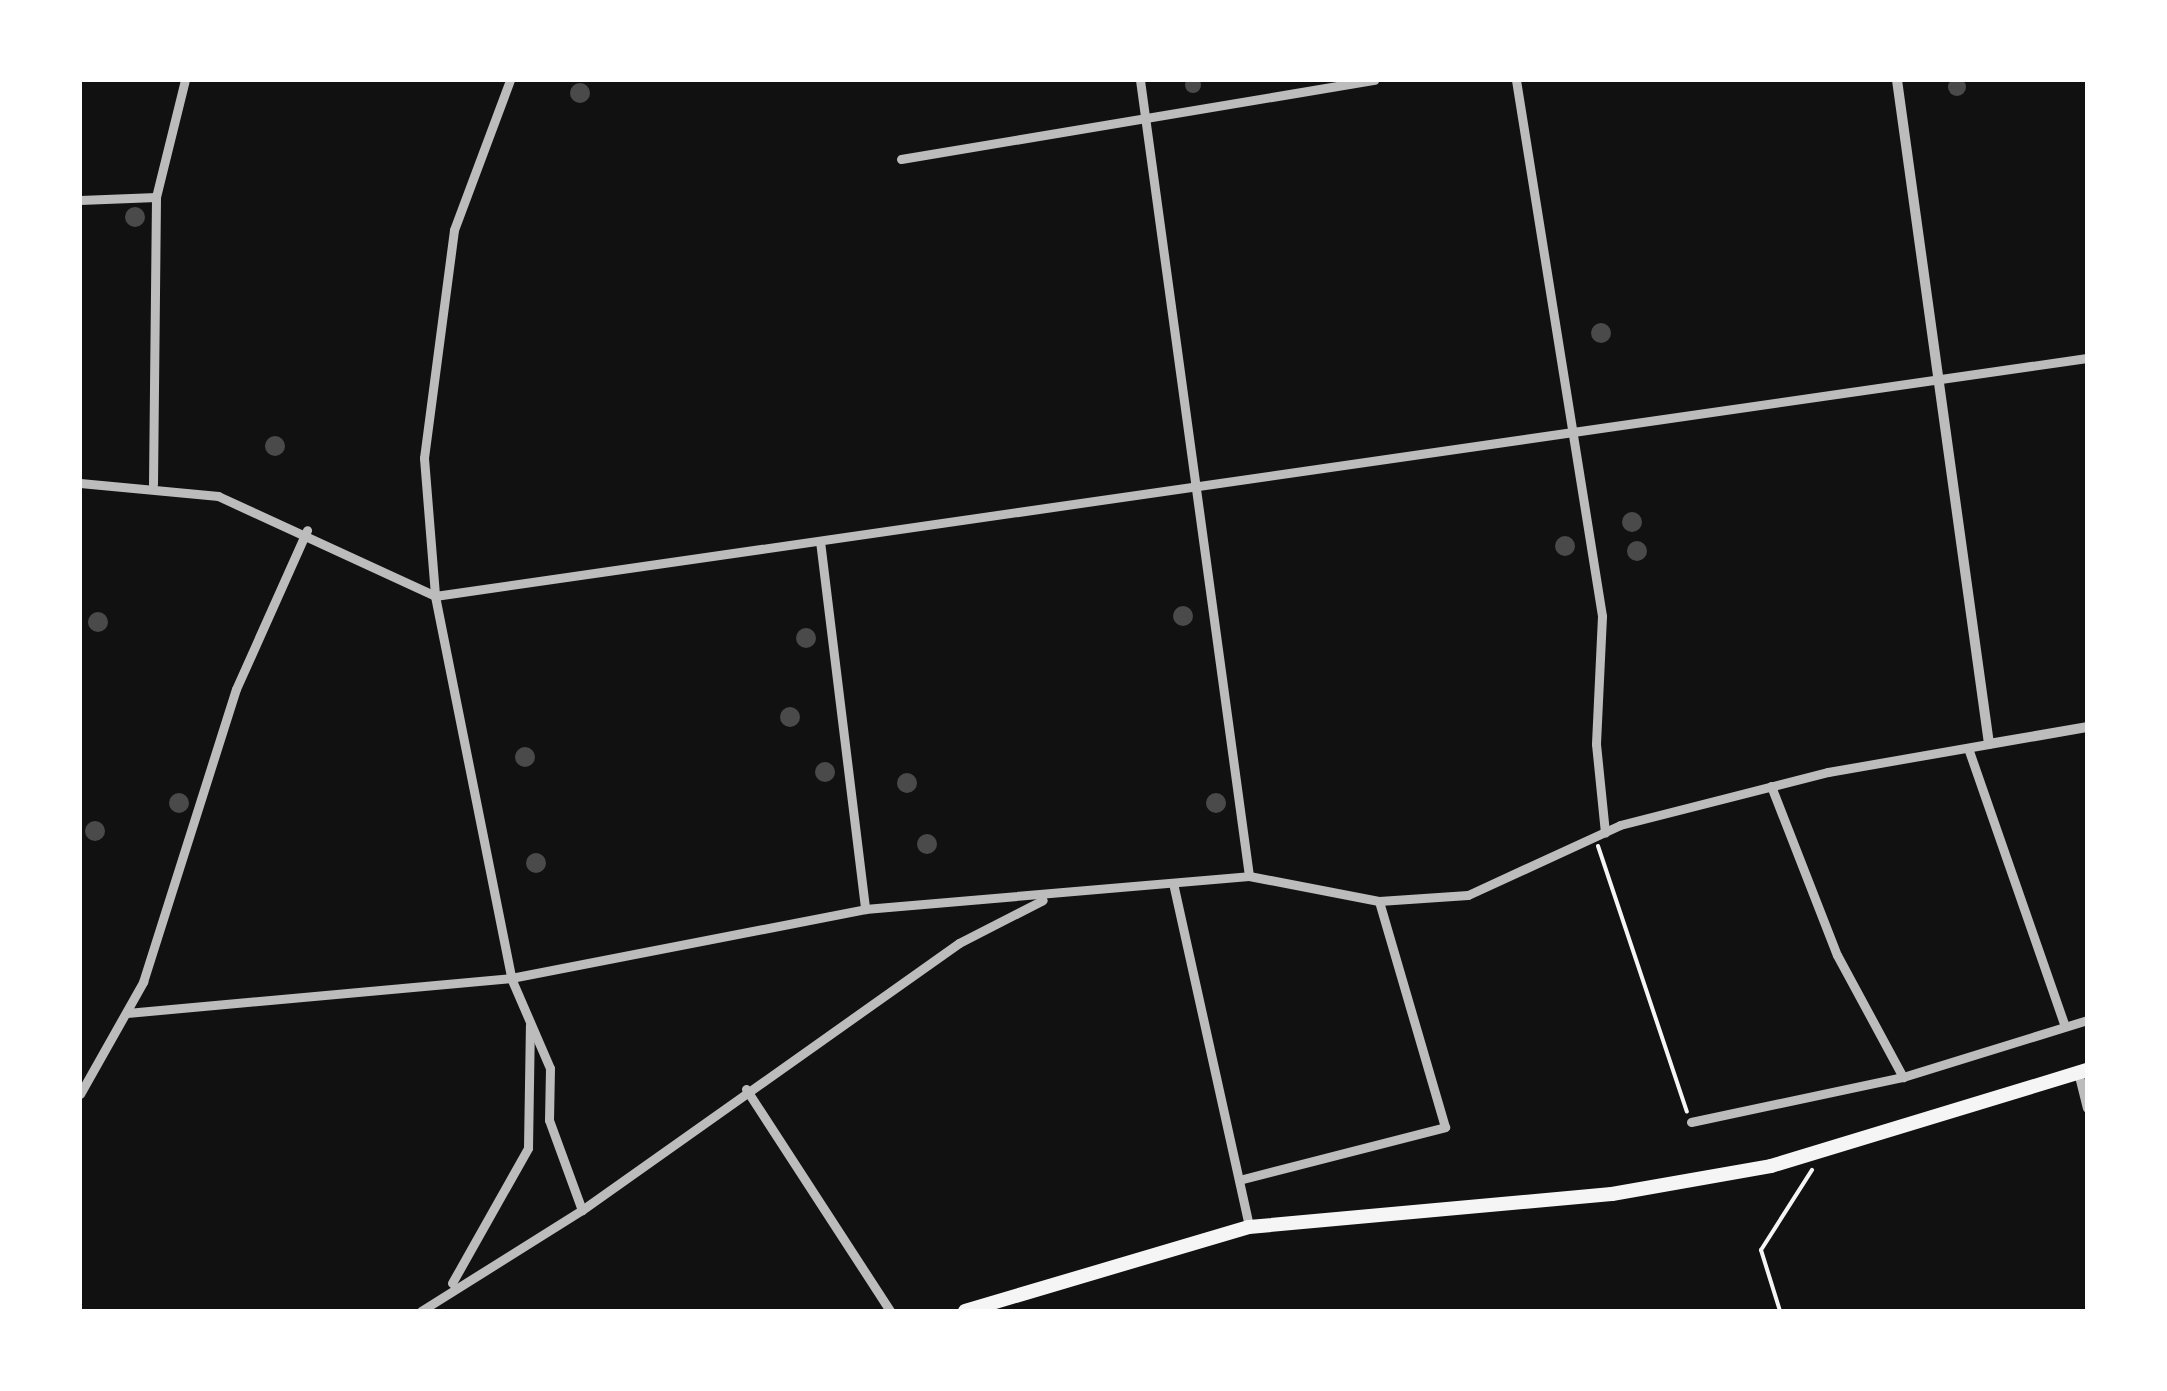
<!DOCTYPE html>
<html>
<head>
<meta charset="utf-8">
<style>
	body { margin:0 }
	#map { position:relative; width:2167px; height:1391px; overflow:hidden; background:#111; font-family:Arial,sans-serif }
	div>[style] { position:absolute }
	.building>* { inset:0; background:#4a4a4a }
	.round { border-radius:50% }
	.path>* { height:4px; margin:-2px; padding:0 2px; transform-origin:2px; border-radius:2px; background:#f5f5f5 }
	.minor>* { height:9px; margin:-4.5px; padding:0 4.5px; transform-origin:4.5px; border-radius:4.5px; background:#bcbcbc }
	.tertiary>* { height:10px; margin:-5px; padding:0 5px; transform-origin:5px; border-radius:5px; background:#bcbcbc }
	.trunk>* { height:14px; margin:-7px; padding:0 7px; transform-origin:7px; border-radius:7px; background:#f5f5f5 }
	span { translate:-50% -50%; white-space:nowrap; text-align:center; line-height:1.15; -webkit-text-stroke:10px #fff; paint-order:stroke }
	.frame { position:absolute; inset:0; border:82px solid #fff; pointer-events:none }
</style>
</head>
<body>
<div id="map">
	<div class="building">
		<div class="round" style="left:1185px;top:77px;width:16px;height:16px"></div>
		<div class="round" style="left:1948px;top:78px;width:18px;height:18px"></div>
		<div class="round" style="left:570px;top:83px;width:20px;height:20px"></div>
		<div class="round" style="left:125px;top:207px;width:20px;height:20px"></div>
		<div class="round" style="left:1591px;top:323px;width:20px;height:20px"></div>
		<div class="round" style="left:265px;top:436px;width:20px;height:20px"></div>
		<div class="round" style="left:1622px;top:512px;width:20px;height:20px"></div>
		<div class="round" style="left:1555px;top:536px;width:20px;height:20px"></div>
		<div class="round" style="left:1627px;top:541px;width:20px;height:20px"></div>
		<div class="round" style="left:1173px;top:606px;width:20px;height:20px"></div>
		<div class="round" style="left:88px;top:612px;width:20px;height:20px"></div>
		<div class="round" style="left:796px;top:628px;width:20px;height:20px"></div>
		<div class="round" style="left:780px;top:707px;width:20px;height:20px"></div>
		<div class="round" style="left:515px;top:747px;width:20px;height:20px"></div>
		<div class="round" style="left:815px;top:762px;width:20px;height:20px"></div>
		<div class="round" style="left:897px;top:773px;width:20px;height:20px"></div>
		<div class="round" style="left:169px;top:793px;width:20px;height:20px"></div>
		<div class="round" style="left:1206px;top:793px;width:20px;height:20px"></div>
		<div class="round" style="left:85px;top:821px;width:20px;height:20px"></div>
		<div class="round" style="left:917px;top:834px;width:20px;height:20px"></div>
		<div class="round" style="left:526px;top:853px;width:20px;height:20px"></div>
	</div>
	<div class="path">
		<div style="left:1598px;top:846px;width:280px;rotate:71.5deg"></div>
		<div style="left:1780px;top:1311px;width:64px;rotate:-107.3deg"></div>
		<div style="left:1761px;top:1250px;width:95px;rotate:-57.5deg"></div>
	</div>
	<div class="minor">
		<div style="left:510px;top:80px;width:160px;rotate:110.5deg"></div>
		<div style="left:454px;top:230px;width:230px;rotate:97.5deg"></div>
		<div style="left:424px;top:458px;width:138px;rotate:85.4deg"></div>
		<div style="left:435px;top:596px;width:389px;rotate:78.7deg"></div>
		<div style="left:511px;top:978px;width:98px;rotate:66.6deg"></div>
		<div style="left:550px;top:1068px;width:52px;rotate:91.1deg"></div>
		<div style="left:549px;top:1120px;width:96px;rotate:69.9deg"></div>
		<div style="left:1140px;top:80px;width:803px;rotate:82.2deg"></div>
		<div style="left:1516px;top:80px;width:543px;rotate:80.88deg"></div>
		<div style="left:1602px;top:616px;width:128px;rotate:92.7deg"></div>
		<div style="left:1596px;top:744px;width:89px;rotate:84.2deg"></div>
		<div style="left:901px;top:159px;width:480px;rotate:-9.5deg"></div>
		<div style="left:80px;top:200px;width:76px;rotate:-2.3deg"></div>
		<div style="left:80px;top:483px;width:139px;rotate:5.4deg"></div>
		<div style="left:218px;top:496px;width:239px;rotate:24.7deg"></div>
		<div style="left:435px;top:596px;width:1669px;rotate:-8.2deg"></div>
		<div style="left:153px;top:484px;width:287px;rotate:-89.4deg"></div>
		<div style="left:156px;top:197px;width:121px;rotate:-76.1deg"></div>
		<div style="left:820px;top:541px;width:371px;rotate:83deg"></div>
		<div style="left:1968px;top:748px;width:294px;rotate:70.8deg"></div>
		<div style="left:1771px;top:786px;width:181px;rotate:68.7deg"></div>
		<div style="left:1837px;top:955px;width:139px;rotate:61.6deg"></div>
		<div style="left:1173px;top:883px;width:352px;rotate:77.5deg"></div>
		<div style="left:127px;top:1013px;width:386px;rotate:-5.2deg"></div>
		<div style="left:511px;top:978px;width:361px;rotate:-11deg"></div>
		<div style="left:865px;top:909px;width:385px;rotate:-4.9deg"></div>
		<div style="left:1249px;top:876px;width:132px;rotate:10.9deg"></div>
		<div style="left:1379px;top:901px;width:89px;rotate:-3.9deg"></div>
		<div style="left:1468px;top:895px;width:167px;rotate:-24.7deg"></div>
		<div style="left:1620px;top:825px;width:215px;rotate:-14.3deg"></div>
		<div style="left:1828px;top:772px;width:163px;rotate:-9.9deg"></div>
		<div style="left:2078px;top:1072px;width:37px;rotate:76deg"></div>
		<div style="left:746px;top:1089px;width:265px;rotate:57deg"></div>
		<div style="left:80px;top:1094px;width:129px;rotate:-60.6deg"></div>
		<div style="left:143px;top:982px;width:307px;rotate:-72.4deg"></div>
		<div style="left:236px;top:689px;width:174px;rotate:-65.9deg"></div>
		<div style="left:1691px;top:1122px;width:217px;rotate:-12deg"></div>
		<div style="left:1903px;top:1077px;width:193px;rotate:-17.2deg"></div>
		<div style="left:1239px;top:1180px;width:213px;rotate:-14.4deg"></div>
		<div style="left:1445px;top:1127px;width:235px;rotate:-106.3deg"></div>
		<div style="left:452px;top:1283px;width:155px;rotate:-60.6deg"></div>
		<div style="left:528px;top:1148px;width:123px;rotate:-89.1deg"></div>
		<div style="left:421px;top:1311px;width:190px;rotate:-32.1deg"></div>
		<div style="left:582px;top:1210px;width:462px;rotate:-35.3deg"></div>
		<div style="left:959px;top:943px;width:94px;rotate:-27.1deg"></div>
	</div>
	<div class="tertiary">
		<div style="left:1897px;top:80px;width:670px;rotate:82.11deg"></div>
		<div style="left:1989px;top:744px;width:99px;rotate:-9.8deg"></div>
	</div>
	<div class="trunk">
		<div style="left:965px;top:1311px;width:296px;rotate:-16.5deg"></div>
		<div style="left:1249px;top:1227px;width:364px;rotate:-5.2deg"></div>
		<div style="left:1612px;top:1194px;width:161px;rotate:-10deg"></div>
		<div style="left:1771px;top:1166px;width:330px;rotate:-16.9deg"></div>
	</div>
	<div class="frame"></div>
</div>
</body>
</html>
